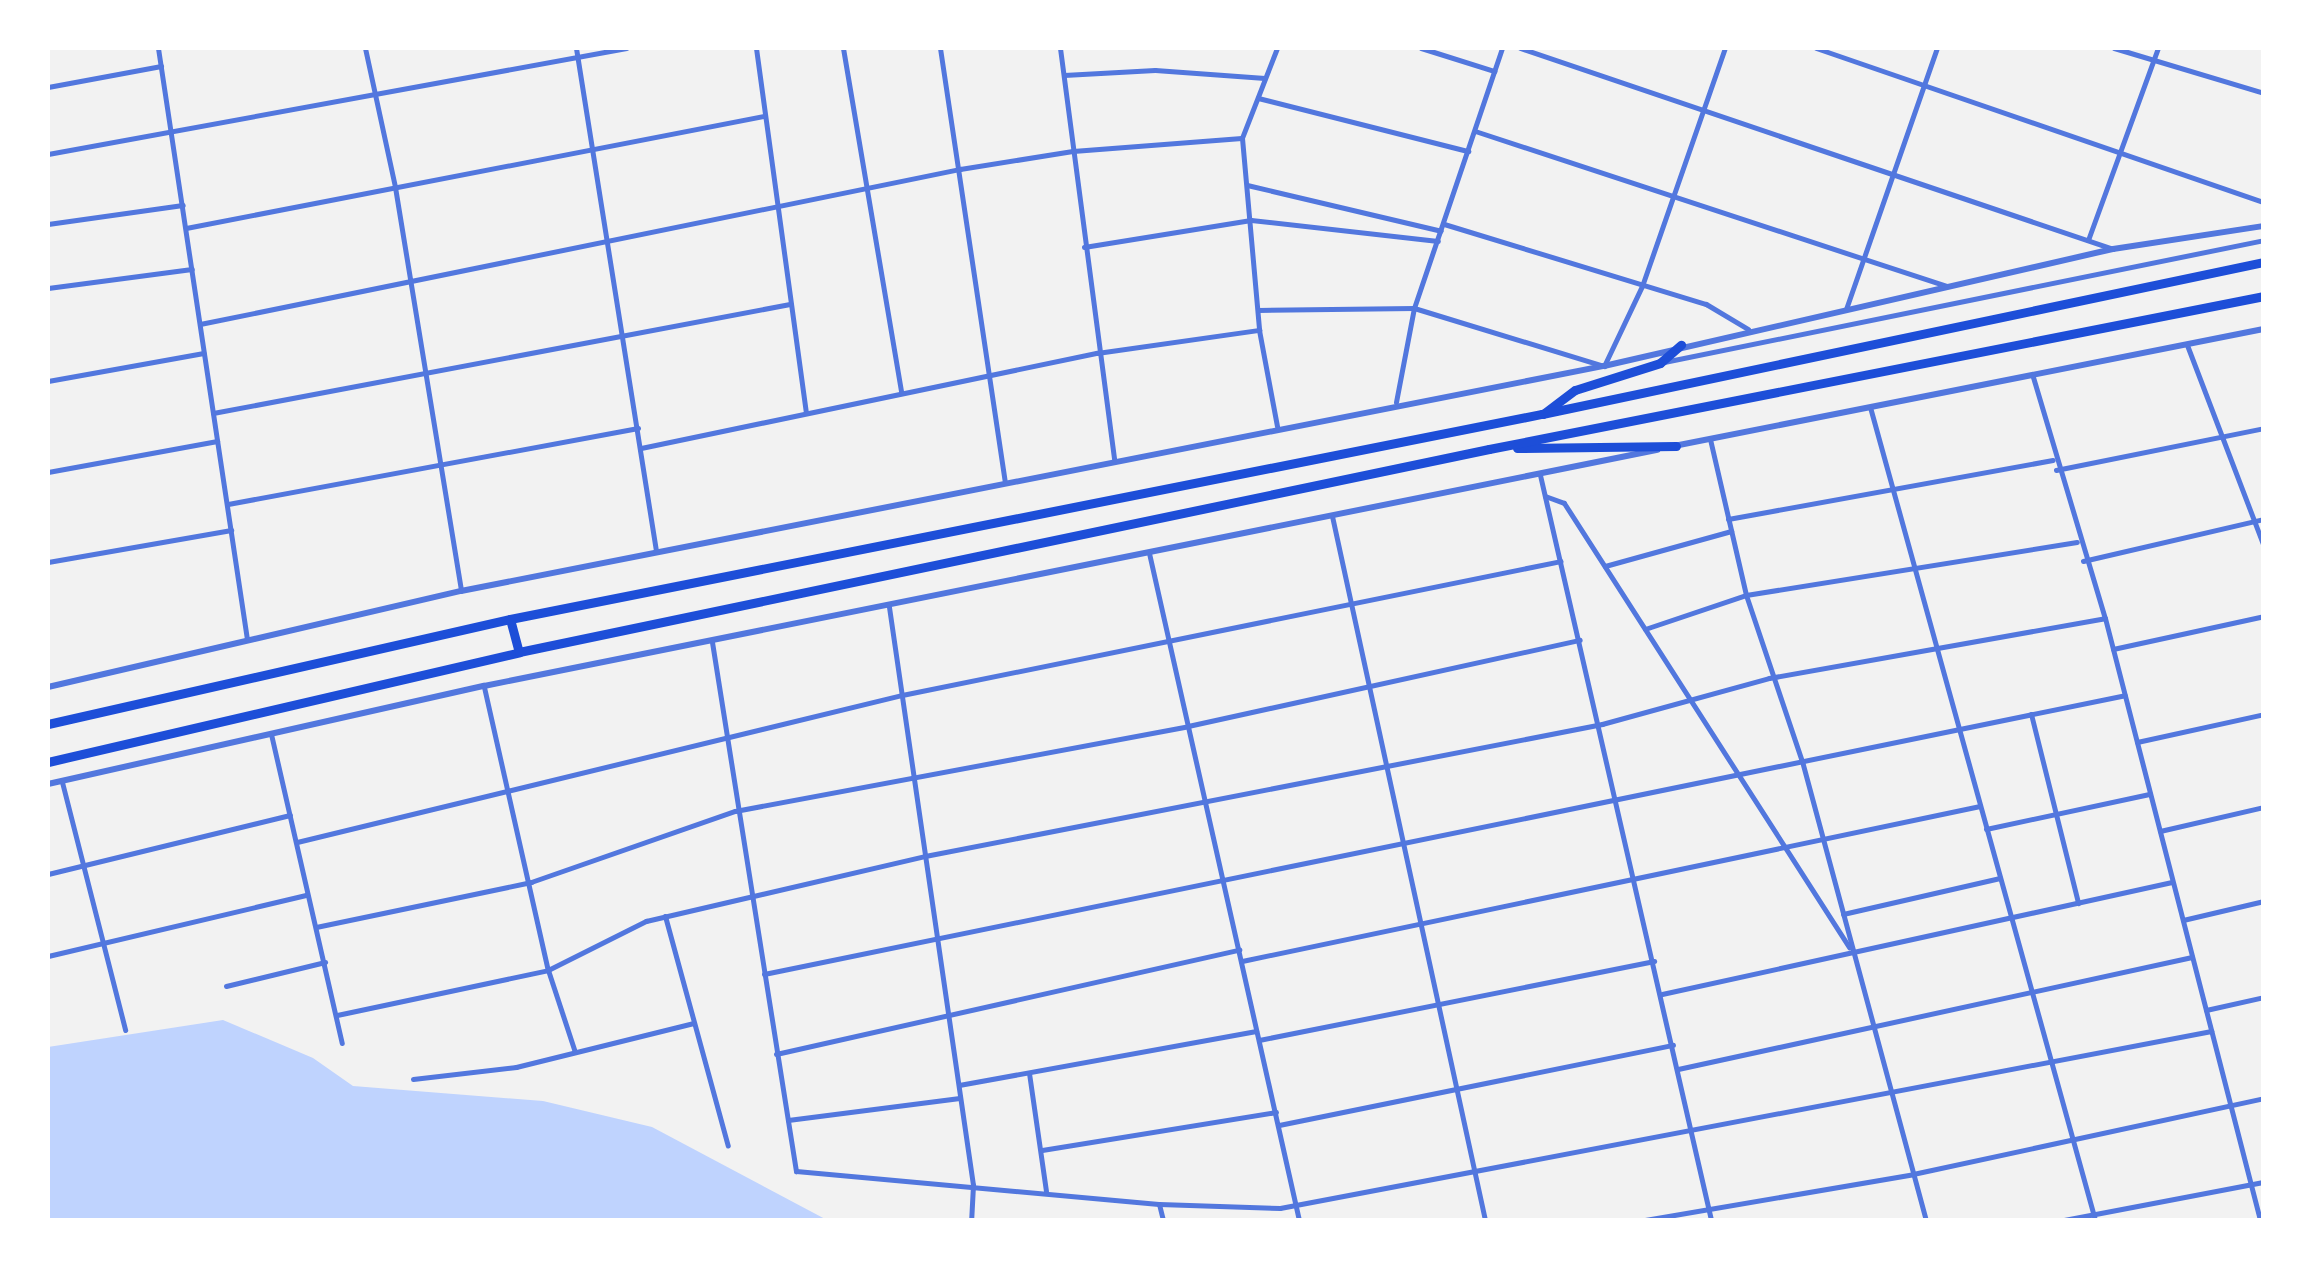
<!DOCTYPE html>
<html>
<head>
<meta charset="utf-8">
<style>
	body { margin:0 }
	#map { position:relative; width:2311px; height:1268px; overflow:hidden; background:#f2f2f2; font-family:"Alegreya Sans",sans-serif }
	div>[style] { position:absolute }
	.water>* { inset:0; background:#bfd3fe }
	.minor>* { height:5px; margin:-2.5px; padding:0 2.5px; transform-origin:2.5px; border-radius:2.5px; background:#5277de }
	.tertiary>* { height:6px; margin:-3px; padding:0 3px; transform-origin:3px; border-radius:3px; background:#5277de }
	.trunk>* { height:9px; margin:-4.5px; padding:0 4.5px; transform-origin:4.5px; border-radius:4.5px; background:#1d4ed8 }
	span { translate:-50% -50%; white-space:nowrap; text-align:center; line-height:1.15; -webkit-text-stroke:8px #fff; paint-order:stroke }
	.frame { position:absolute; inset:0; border:50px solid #fff; pointer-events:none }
</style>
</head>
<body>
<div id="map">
	<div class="water">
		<div style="clip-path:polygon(223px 1020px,313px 1058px,353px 1086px,543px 1101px,652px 1127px,827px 1220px,48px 1220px,48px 1047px)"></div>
	</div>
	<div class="minor">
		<div style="left:158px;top:48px;width:598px;rotate:81.44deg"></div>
		<div style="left:365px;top:48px;width:142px;rotate:77.8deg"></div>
		<div style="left:395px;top:187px;width:409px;rotate:80.7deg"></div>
		<div style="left:576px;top:48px;width:509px;rotate:80.96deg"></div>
		<div style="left:756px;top:48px;width:368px;rotate:82.2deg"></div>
		<div style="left:843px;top:48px;width:349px;rotate:80.4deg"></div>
		<div style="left:940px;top:48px;width:438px;rotate:81.5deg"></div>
		<div style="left:1060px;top:48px;width:415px;rotate:82.5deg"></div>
		<div style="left:1277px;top:48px;width:97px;rotate:111.3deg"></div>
		<div style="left:1242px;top:138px;width:193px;rotate:84.9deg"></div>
		<div style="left:1259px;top:330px;width:98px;rotate:79.4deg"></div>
		<div style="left:1421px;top:48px;width:77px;rotate:17.5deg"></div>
		<div style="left:1520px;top:48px;width:626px;rotate:18.72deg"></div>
		<div style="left:1816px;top:48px;width:474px;rotate:19deg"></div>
		<div style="left:2114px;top:48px;width:157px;rotate:16.7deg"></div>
		<div style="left:1064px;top:75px;width:91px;rotate:-3.1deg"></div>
		<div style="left:1155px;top:70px;width:110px;rotate:4.2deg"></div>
		<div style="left:48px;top:87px;width:115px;rotate:-10.5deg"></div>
		<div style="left:1258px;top:98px;width:217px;rotate:14.2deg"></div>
		<div style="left:1475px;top:131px;width:497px;rotate:18.2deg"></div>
		<div style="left:48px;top:154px;width:588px;rotate:-10.39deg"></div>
		<div style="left:1247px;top:185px;width:199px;rotate:13.3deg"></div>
		<div style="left:48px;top:224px;width:136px;rotate:-8deg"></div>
		<div style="left:1444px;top:224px;width:274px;rotate:17deg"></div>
		<div style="left:1706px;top:304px;width:49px;rotate:30.8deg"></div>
		<div style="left:186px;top:228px;width:589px;rotate:-10.97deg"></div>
		<div style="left:2088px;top:240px;width:204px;rotate:-70deg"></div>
		<div style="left:1084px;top:247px;width:169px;rotate:-9.2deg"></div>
		<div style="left:1251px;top:220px;width:188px;rotate:6.4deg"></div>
		<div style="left:48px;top:288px;width:145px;rotate:-7.5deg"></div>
		<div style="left:1846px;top:309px;width:276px;rotate:-70.8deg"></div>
		<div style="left:1258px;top:310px;width:156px;rotate:-0.7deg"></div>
		<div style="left:1414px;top:308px;width:199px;rotate:17deg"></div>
		<div style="left:1604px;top:366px;width:89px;rotate:-64.6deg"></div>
		<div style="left:1642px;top:286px;width:252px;rotate:-70.8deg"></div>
		<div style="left:200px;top:324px;width:776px;rotate:-11.53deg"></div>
		<div style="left:960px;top:169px;width:114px;rotate:-9.1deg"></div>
		<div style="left:1073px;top:151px;width:169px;rotate:-4.4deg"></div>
		<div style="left:2187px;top:345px;width:216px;rotate:69.1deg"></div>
		<div style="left:1664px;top:362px;width:612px;rotate:-11.49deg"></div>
		<div style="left:2033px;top:377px;width:252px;rotate:73.4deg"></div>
		<div style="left:2105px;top:618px;width:622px;rotate:75.56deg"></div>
		<div style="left:48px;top:381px;width:158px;rotate:-10.2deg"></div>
		<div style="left:1396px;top:402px;width:96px;rotate:-79.2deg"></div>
		<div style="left:1414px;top:308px;width:274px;rotate:-71.3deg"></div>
		<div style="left:1870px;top:407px;width:844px;rotate:74.53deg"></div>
		<div style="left:213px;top:413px;width:587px;rotate:-10.7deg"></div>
		<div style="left:1710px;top:439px;width:160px;rotate:77deg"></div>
		<div style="left:1746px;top:595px;width:175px;rotate:71.4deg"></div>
		<div style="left:1802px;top:761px;width:475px;rotate:74.9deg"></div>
		<div style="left:641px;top:448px;width:466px;rotate:-11.8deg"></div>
		<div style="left:1097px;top:353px;width:164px;rotate:-8.1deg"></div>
		<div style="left:2056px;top:470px;width:212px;rotate:-11.4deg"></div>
		<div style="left:48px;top:472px;width:172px;rotate:-10.4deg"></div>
		<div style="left:1540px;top:475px;width:764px;rotate:77.07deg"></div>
		<div style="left:1545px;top:496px;width:20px;rotate:20deg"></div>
		<div style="left:1564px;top:503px;width:528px;rotate:57.3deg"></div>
		<div style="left:228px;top:504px;width:417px;rotate:-10.5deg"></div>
		<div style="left:1332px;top:516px;width:720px;rotate:77.74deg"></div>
		<div style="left:1728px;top:519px;width:330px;rotate:-10.3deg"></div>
		<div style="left:1149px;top:553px;width:684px;rotate:77.33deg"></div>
		<div style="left:2083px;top:561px;width:186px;rotate:-13.1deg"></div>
		<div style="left:48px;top:562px;width:186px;rotate:-9.9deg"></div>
		<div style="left:1605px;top:566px;width:131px;rotate:-15.5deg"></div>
		<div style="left:889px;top:607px;width:584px;rotate:81.73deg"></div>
		<div style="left:973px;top:1185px;width:35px;rotate:93deg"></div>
		<div style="left:1645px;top:629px;width:107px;rotate:-18.6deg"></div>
		<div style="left:1746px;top:595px;width:335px;rotate:-9.1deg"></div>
		<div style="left:712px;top:642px;width:536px;rotate:80.98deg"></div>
		<div style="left:796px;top:1171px;width:364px;rotate:5.2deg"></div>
		<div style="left:1159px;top:1204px;width:121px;rotate:1.9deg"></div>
		<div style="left:1280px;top:1208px;width:948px;rotate:-10.76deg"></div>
		<div style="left:2113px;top:649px;width:155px;rotate:-12.3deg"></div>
		<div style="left:484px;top:687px;width:290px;rotate:77.3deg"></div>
		<div style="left:548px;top:970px;width:86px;rotate:71.8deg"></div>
		<div style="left:2031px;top:714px;width:195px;rotate:76deg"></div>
		<div style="left:271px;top:734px;width:317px;rotate:77.1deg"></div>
		<div style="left:2137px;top:742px;width:130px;rotate:-12.4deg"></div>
		<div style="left:62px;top:782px;width:256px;rotate:75.7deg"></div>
		<div style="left:1986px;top:829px;width:167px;rotate:-12.1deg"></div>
		<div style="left:2160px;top:831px;width:107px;rotate:-13deg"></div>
		<div style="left:297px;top:842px;width:623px;rotate:-13.66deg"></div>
		<div style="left:902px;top:695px;width:672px;rotate:-11.49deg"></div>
		<div style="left:48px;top:874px;width:249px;rotate:-13.7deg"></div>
		<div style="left:1843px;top:914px;width:161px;rotate:-12.9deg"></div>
		<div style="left:665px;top:916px;width:238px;rotate:74.7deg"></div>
		<div style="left:2183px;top:920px;width:83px;rotate:-13.2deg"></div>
		<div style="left:316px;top:927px;width:220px;rotate:-11.8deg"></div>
		<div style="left:531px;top:882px;width:216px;rotate:-19.2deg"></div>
		<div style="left:735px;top:811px;width:461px;rotate:-10.6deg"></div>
		<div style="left:1188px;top:726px;width:401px;rotate:-12.4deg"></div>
		<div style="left:48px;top:956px;width:266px;rotate:-13.3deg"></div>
		<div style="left:1242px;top:961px;width:754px;rotate:-11.86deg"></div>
		<div style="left:764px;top:974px;width:1389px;rotate:-11.58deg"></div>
		<div style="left:226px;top:986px;width:102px;rotate:-13.6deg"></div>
		<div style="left:1662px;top:994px;width:522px;rotate:-12.39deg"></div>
		<div style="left:2206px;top:1010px;width:59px;rotate:-12.6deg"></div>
		<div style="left:337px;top:1015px;width:216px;rotate:-12deg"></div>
		<div style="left:548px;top:970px;width:110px;rotate:-26.6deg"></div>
		<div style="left:646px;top:921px;width:286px;rotate:-13.1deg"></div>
		<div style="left:925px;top:856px;width:690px;rotate:-11.03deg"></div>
		<div style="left:1602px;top:724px;width:173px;rotate:-15.4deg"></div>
		<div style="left:1769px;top:678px;width:341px;rotate:-10.1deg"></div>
		<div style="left:1259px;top:1040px;width:403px;rotate:-11.3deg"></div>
		<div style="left:776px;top:1054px;width:475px;rotate:-12.7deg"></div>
		<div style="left:1678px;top:1069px;width:526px;rotate:-12.29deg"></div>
		<div style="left:1029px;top:1073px;width:119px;rotate:81.8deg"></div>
		<div style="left:413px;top:1079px;width:104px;rotate:-6.6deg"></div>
		<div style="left:516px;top:1067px;width:183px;rotate:-13.9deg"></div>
		<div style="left:959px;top:1085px;width:302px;rotate:-10.3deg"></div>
		<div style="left:788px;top:1120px;width:173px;rotate:-7.3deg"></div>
		<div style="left:1279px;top:1125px;width:402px;rotate:-11.5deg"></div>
		<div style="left:1042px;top:1150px;width:237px;rotate:-9.2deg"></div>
		<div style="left:1159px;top:1204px;width:16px;rotate:76deg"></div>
		<div style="left:1645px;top:1220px;width:272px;rotate:-9.7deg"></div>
		<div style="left:1913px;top:1174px;width:359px;rotate:-12.2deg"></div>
		<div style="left:2064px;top:1220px;width:204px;rotate:-10.8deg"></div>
	</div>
	<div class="tertiary">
		<div style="left:1674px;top:446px;width:601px;rotate:-11.22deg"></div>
		<div style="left:48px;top:687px;width:424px;rotate:-13.1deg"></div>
		<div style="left:461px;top:591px;width:1165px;rotate:-11.14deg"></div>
		<div style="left:1604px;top:366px;width:522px;rotate:-12.95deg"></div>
		<div style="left:2113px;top:249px;width:153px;rotate:-8.7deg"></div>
		<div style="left:48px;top:784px;width:447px;rotate:-12.7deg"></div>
		<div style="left:484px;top:686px;width:1197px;rotate:-11.38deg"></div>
	</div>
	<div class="trunk">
		<div style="left:1543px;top:414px;width:40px;rotate:-37deg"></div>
		<div style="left:1575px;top:390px;width:89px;rotate:-17.6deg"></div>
		<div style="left:1660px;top:363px;width:28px;rotate:-41deg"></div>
		<div style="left:1517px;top:448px;width:159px;rotate:-0.7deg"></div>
		<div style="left:510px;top:619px;width:34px;rotate:75deg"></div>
		<div style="left:48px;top:724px;width:474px;rotate:-12.8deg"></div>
		<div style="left:510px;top:619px;width:1052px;rotate:-11.24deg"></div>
		<div style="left:1542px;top:414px;width:738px;rotate:-11.89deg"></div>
		<div style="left:48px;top:762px;width:484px;rotate:-13.1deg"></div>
		<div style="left:519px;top:652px;width:991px;rotate:-11.82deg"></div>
		<div style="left:1489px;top:449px;width:790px;rotate:-11.17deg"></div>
	</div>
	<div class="frame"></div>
</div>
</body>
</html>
